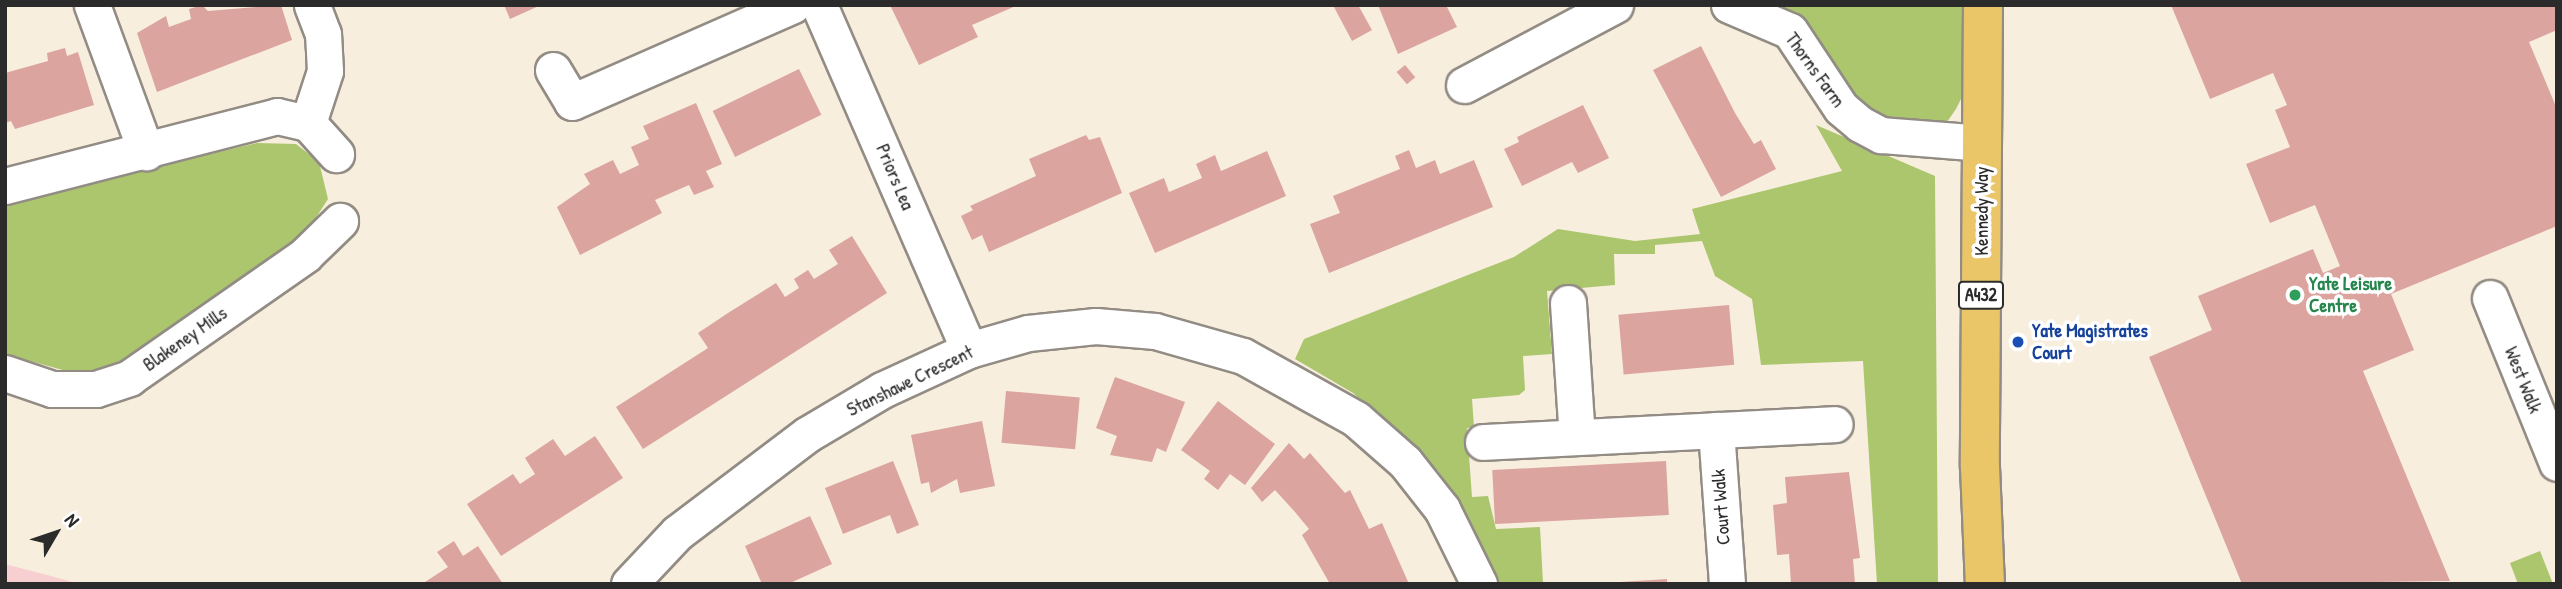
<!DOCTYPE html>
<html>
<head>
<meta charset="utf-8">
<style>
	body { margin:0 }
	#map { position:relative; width:2562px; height:589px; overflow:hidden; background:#f8eede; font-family:"Patrick Hand",sans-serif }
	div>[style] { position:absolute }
	.built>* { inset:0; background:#f7cfd0 }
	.green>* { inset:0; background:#abc66d }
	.building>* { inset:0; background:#dba49f; transform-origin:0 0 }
	.roads { filter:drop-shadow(2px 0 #928c84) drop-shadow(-2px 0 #928c84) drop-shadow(0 2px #928c84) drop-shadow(0 -2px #928c84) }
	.street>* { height:35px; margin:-17.5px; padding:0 17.5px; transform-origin:17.5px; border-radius:17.5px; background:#fff }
	.primary>* { height:38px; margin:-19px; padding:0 19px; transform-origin:19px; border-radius:19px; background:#eac669 }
	.dots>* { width:19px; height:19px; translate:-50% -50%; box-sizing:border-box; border:4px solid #fff; border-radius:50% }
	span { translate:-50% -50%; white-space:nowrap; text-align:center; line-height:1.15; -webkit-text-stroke:7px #fff; paint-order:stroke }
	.shield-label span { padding:2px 5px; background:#fff; border:2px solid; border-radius:5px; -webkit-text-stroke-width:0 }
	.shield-label { font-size:18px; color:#2b2b2b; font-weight:700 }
	.street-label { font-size:19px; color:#2b2b2b }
	.leisure-label { font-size:19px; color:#27864d; font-weight:700 }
	.left { translate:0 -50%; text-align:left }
	.transit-label { font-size:19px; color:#164399; font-weight:700 }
	.frame { position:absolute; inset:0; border:7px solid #2b2b2b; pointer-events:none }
	.north { position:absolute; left:21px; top:498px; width:70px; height:70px; -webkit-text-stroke:5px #fff; paint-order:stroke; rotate:51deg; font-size:19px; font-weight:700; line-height:28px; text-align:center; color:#2b2b2b }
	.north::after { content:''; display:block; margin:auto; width:24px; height:32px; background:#2b2b2b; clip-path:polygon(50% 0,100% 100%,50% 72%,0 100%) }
</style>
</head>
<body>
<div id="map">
	<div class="built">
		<div style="clip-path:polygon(5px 564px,66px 580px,77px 584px,5px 584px)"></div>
	</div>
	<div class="green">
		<div style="clip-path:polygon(1775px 5px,1963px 5px,1963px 95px,1956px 109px,1947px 122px,1875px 123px,1811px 27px)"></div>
		<div style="clip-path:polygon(1816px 125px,1935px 176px,1938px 584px,1877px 584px,1863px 361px,1761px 365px,1752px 299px,1715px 276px,1702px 241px,1655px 245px,1655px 254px,1614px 254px,1615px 285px,1547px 291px,1552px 354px,1523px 356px,1525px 390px,1519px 395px,1472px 399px,1474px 427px,1467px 428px,1472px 497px,1488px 496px,1496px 529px,1540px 527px,1543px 583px,1549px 584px,1486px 584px,1457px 499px,1438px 471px,1353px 393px,1295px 359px,1304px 339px,1514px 257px,1558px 229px,1635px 241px,1700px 234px,1692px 209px,1842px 171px)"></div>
		<div style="clip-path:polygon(257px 143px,296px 144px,319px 162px,328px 199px,308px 230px,109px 371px,77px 374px,5px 354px,5px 202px)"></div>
		<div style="clip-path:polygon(2540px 551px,2553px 584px,2518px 584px,2510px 563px)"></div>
	</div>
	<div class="building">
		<div style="clip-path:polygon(202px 5px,208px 11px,281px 5px,292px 40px,157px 92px,137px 33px,166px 16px,169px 27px,191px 19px,189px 9px)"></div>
		<div style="clip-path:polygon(504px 5px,541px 5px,510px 19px)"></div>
		<div style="clip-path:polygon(890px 5px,1018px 5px,972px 25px,978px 37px,919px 65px)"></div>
		<div style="clip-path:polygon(1358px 5px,1372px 30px,1352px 41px,1334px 7px)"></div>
		<div style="clip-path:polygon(1378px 5px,1446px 5px,1457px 27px,1398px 54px)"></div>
		<div style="clip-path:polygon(2171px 5px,2557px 5px,2557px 30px,2529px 42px,2557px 109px,2557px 226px,2391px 294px,2414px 350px,2363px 371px,2450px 581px,2242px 584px,2149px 357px,2212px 330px,2198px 296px,2313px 249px,2323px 273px,2340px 266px,2315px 205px,2270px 223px,2246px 164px,2290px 147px,2275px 110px,2287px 105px,2273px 73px,2210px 99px)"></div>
		<div style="clip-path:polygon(1701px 46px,1735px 113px,1754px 144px,1761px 140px,1776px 169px,1721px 197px,1653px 70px)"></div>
		<div style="clip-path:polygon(65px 48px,67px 56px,78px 52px,94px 105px,15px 129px,11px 121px,5px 123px,5px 73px,48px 61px,47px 53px)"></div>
		<div style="left:1405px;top:65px;width:16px;height:11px;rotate:50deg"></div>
		<div style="left:799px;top:69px;width:51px;height:96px;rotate:64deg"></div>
		<div style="clip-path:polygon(696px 103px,722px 164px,706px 171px,714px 187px,694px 195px,689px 185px,655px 200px,662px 213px,580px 255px,557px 207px,590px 184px,584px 174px,613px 160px,620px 174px,639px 165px,631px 147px,649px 139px,643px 126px)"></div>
		<div style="clip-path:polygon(1583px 105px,1609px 158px,1578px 173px,1572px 162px,1522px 186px,1504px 149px,1519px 142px,1517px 137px)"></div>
		<div style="clip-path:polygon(1086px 135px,1089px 140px,1100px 137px,1122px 193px,989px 252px,982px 235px,972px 240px,961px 216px,973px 210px,970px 206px,1036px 176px,1029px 159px)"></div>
		<div style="clip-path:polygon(1409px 150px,1416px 168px,1435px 160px,1440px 174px,1474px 160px,1493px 207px,1329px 273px,1310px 224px,1340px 213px,1333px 196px,1400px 169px,1395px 156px)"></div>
		<div style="clip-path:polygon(1267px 151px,1286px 196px,1155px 253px,1129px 193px,1164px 178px,1169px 192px,1202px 178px,1196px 164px,1215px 155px,1221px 171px)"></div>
		<div style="clip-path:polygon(852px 236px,887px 293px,643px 449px,616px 407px,708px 348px,698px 333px,728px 313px,776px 283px,785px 297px,799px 288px,794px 279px,808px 270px,814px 279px,838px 264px,829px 250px)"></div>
		<div style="left:1729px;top:305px;width:60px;height:111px;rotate:85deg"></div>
		<div style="clip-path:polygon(1115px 377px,1185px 402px,1166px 452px,1157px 448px,1152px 462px,1110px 455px,1117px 436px,1096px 428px)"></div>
		<div style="left:1006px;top:391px;width:74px;height:52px;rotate:5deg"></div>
		<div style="clip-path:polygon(1218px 401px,1275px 444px,1245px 485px,1230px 474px,1218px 490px,1204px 479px,1210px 471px,1181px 450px)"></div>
		<div style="clip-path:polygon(982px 421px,995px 486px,960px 493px,957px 479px,931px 493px,929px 482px,921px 484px,911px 435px)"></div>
		<div style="clip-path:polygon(595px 436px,623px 478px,501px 556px,467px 504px,513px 474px,520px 484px,535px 474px,525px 458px,553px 439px,565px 456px)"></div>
		<div style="clip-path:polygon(1289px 443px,1304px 459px,1310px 453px,1345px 493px,1350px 490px,1369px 529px,1382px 523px,1409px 584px,1330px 584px,1302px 535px,1309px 529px,1295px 512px,1275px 490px,1262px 502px,1251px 488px)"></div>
		<div style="clip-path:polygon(893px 461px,919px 525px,897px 534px,890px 515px,843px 534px,825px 488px)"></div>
		<div style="left:1666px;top:461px;width:54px;height:174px;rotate:87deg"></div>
		<div style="clip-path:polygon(1849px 472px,1860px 558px,1853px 559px,1855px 584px,1791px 584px,1789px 554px,1777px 555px,1773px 505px,1787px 503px,1785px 477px)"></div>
		<div style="clip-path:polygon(810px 516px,832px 564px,788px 584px,762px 584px,745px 546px)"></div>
		<div style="clip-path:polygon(454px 541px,463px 556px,478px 546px,503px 584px,422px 584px,448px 567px,437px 552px)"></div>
		<div style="clip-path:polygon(1667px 579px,1667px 584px,1620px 584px,1620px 582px)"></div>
	</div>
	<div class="roads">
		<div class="street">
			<div style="left:92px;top:5px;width:157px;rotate:69.8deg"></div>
			<div style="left:819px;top:5px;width:376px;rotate:66.5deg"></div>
			<div style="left:1729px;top:5px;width:66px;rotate:23.1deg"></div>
			<div style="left:1790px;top:31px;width:92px;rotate:56.5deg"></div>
			<div style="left:1841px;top:108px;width:25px;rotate:40deg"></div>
			<div style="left:1860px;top:124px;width:24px;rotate:28deg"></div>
			<div style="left:1881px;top:135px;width:101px;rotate:4.5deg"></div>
			<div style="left:553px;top:70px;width:37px;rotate:59deg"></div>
			<div style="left:572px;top:102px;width:241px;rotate:-23.7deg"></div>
			<div style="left:1464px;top:85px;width:171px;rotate:-27.9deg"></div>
			<div style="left:308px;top:123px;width:55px;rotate:-71.9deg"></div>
			<div style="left:325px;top:71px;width:37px;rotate:-93deg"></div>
			<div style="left:323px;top:34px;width:31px;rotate:-111deg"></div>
			<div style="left:5px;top:186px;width:281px;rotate:-14.4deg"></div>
			<div style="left:277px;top:116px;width:32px;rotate:13deg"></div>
			<div style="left:308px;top:123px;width:42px;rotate:47.9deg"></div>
			<div style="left:2490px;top:298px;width:178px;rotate:67.9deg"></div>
			<div style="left:1568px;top:303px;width:134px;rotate:86.2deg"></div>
			<div style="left:5px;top:373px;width:50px;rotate:18.8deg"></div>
			<div style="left:52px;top:389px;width:44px"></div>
			<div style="left:96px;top:389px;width:35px;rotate:-18deg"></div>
			<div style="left:129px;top:378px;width:215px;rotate:-34.9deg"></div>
			<div style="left:305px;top:255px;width:49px;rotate:-44.2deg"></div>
			<div style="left:1716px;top:430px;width:154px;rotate:85.9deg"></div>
			<div style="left:1483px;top:442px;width:352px;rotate:-2.9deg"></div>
			<div style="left:629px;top:584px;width:70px;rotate:-46.7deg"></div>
			<div style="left:677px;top:533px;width:164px;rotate:-37.1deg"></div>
			<div style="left:808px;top:434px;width:86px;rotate:-30.7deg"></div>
			<div style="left:882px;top:390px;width:96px;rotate:-24.7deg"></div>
			<div style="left:969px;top:350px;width:61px;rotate:-16.1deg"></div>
			<div style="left:1028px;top:333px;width:68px;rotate:-5.9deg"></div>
			<div style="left:1096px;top:326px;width:59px;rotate:4.8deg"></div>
			<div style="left:1155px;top:331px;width:91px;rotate:15.9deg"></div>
			<div style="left:1243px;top:356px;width:129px;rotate:29.1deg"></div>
			<div style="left:1356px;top:419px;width:65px;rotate:41.3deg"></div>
			<div style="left:1405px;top:462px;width:60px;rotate:51.8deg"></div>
			<div style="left:1442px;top:509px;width:84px;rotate:63.7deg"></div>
		</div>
		<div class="primary">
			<div style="left:1983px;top:5px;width:462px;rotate:90.4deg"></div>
			<div style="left:1980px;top:467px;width:117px;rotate:87.6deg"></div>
		</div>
	</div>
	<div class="dots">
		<div style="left:2295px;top:295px;background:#2e9e5b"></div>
		<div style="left:2018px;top:342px;background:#1a4fb4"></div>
	</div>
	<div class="shield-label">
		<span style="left:1981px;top:295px">A432</span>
	</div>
	<div class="street-label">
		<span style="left:1815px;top:70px;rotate:54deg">Thorns Farm</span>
		<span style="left:895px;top:177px;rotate:67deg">Priors Lea</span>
		<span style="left:1982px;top:211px;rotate:-90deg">Kennedy Way</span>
		<span style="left:185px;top:339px;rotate:-35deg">Blakeney Mills</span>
		<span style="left:2523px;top:380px;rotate:68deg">West Walk</span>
		<span style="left:910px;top:381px;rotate:-26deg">Stanshawe Crescent</span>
		<span style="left:1721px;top:507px;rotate:-94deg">Court Walk</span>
	</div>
	<div class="leisure-label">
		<span class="left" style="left:2309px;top:295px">Yate Leisure<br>Centre</span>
	</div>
	<div class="transit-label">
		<span class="left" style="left:2032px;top:342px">Yate Magistrates<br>Court</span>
	</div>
	<div class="frame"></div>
	<div class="north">N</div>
</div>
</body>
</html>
